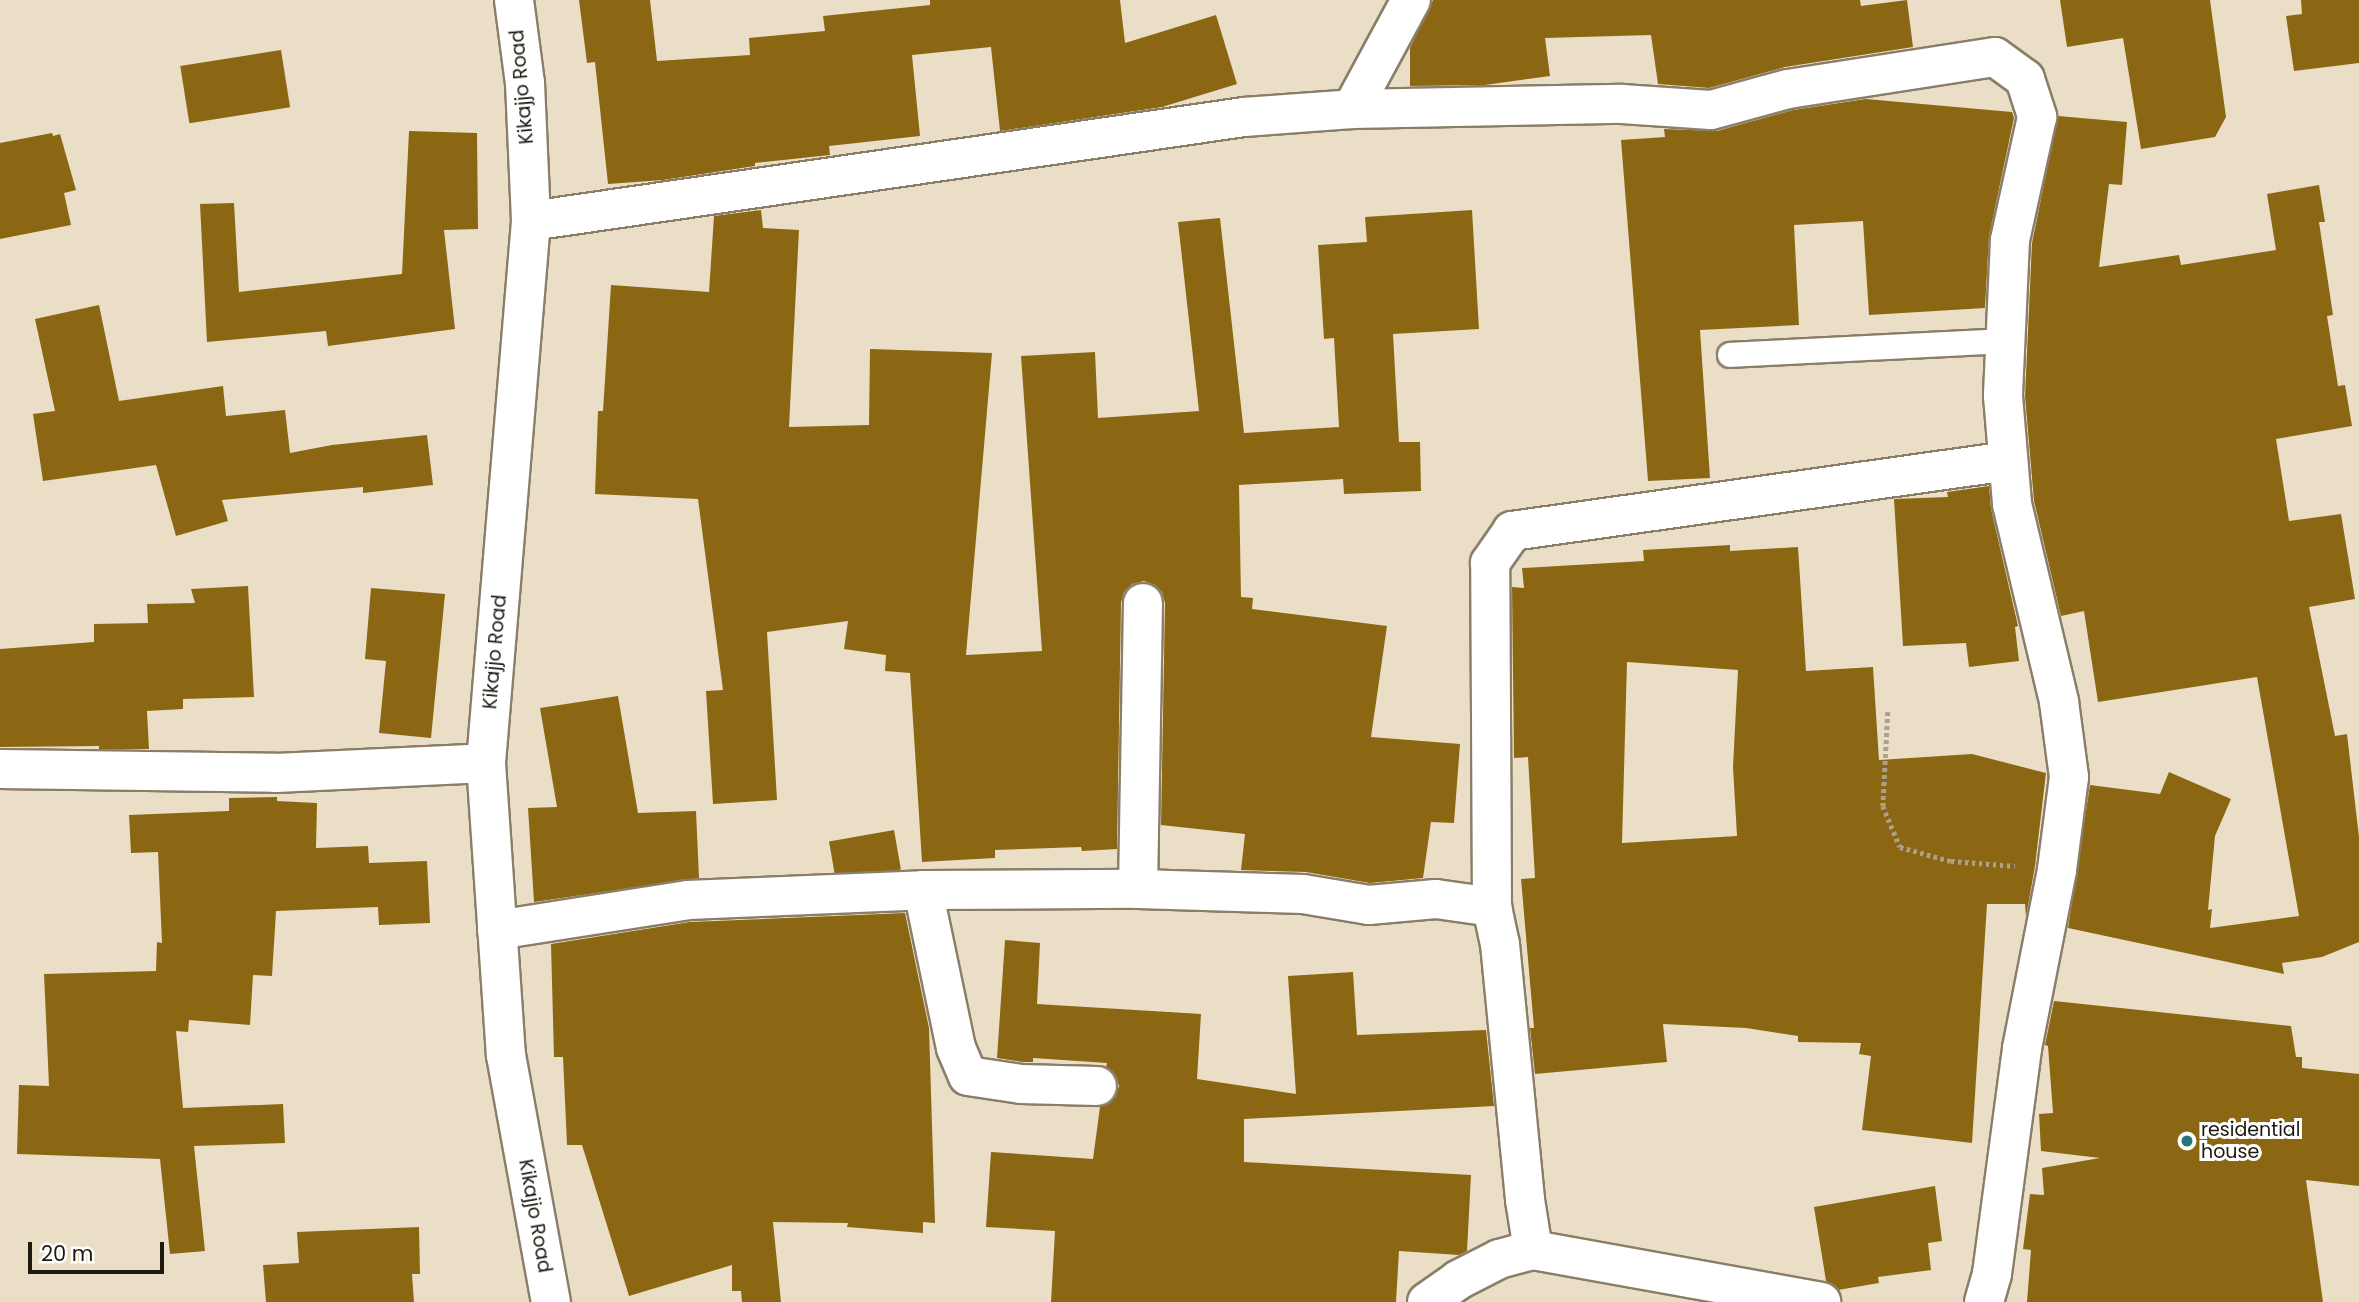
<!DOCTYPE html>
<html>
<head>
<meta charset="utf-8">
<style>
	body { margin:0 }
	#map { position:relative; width:2359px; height:1302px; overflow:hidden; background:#ebdec7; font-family:Poppins,sans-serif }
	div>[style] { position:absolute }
	.building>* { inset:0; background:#8c6713; transform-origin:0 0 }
	.path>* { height:4.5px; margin-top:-2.25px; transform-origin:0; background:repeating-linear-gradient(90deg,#aca18f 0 3.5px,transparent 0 7px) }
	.roads { filter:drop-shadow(2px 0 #8a7e69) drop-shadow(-2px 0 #8a7e69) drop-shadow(0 2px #8a7e69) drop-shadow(0 -2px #8a7e69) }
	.service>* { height:24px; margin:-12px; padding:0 12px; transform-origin:12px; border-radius:12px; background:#fff }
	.minor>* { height:38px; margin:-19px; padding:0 19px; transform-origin:19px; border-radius:19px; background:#fff }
	.dots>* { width:19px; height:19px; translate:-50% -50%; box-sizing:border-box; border:4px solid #fff; border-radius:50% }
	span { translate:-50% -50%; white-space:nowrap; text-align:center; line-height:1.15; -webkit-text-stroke:6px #fff; paint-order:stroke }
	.street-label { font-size:19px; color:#1d1810 }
	.poi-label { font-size:19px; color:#1d1810 }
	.left { translate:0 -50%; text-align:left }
	.scale { position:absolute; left:28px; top:1242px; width:136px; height:32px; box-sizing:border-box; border:4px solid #1d1810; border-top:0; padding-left:9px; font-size:21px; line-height:24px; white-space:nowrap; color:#1d1810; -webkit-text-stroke:5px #fff; paint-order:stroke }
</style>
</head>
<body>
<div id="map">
	<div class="building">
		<div style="clip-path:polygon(579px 0,650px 0,657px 61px,750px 55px,749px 38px,825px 31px,823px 16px,930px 5px,930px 0,1120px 0,1125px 43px,1216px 15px,1237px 84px,1162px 107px,1000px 131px,991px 47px,912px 55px,920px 136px,829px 146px,830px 155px,755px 163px,755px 166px,663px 180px,608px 184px,595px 62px,587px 63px)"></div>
		<div style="clip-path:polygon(1433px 0,1860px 0,1861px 6px,1907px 0,1913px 47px,1785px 67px,1709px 88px,1658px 84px,1651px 35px,1545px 38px,1550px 76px,1485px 85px,1410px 86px,1410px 48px)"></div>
		<div style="clip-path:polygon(2060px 0,2210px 0,2226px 117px,2215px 137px,2141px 149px,2123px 38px,2067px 47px)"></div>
		<div style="clip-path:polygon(2301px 0,2359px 0,2359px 63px,2294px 71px,2286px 16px,2302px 14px)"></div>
		<div style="left:281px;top:50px;width:58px;height:102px;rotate:81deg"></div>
		<div style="clip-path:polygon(1866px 99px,2012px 112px,2014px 118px,1989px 236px,1985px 308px,1869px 315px,1863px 221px,1794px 225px,1799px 325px,1700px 330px,1710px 478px,1648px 481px,1621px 140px,1665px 137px,1664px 129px,1717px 131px,1793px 110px)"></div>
		<div style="clip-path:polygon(2058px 116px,2127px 122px,2122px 185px,2109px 184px,2099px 267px,2179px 255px,2181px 265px,2276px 250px,2267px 194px,2319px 185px,2325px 222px,2319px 222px,2333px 315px,2327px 316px,2338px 386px,2345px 385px,2352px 426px,2276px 439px,2289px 521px,2341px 514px,2355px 599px,2309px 607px,2335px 736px,2347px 734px,2359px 837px,2359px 942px,2322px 957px,2282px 963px,2284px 974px,2068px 928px,2090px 785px,2160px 794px,2169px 772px,2231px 799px,2215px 836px,2208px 910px,2212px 909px,2210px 928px,2299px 916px,2257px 677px,2098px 702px,2084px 611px,2061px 616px,2034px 501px,2025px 396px,2032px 243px)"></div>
		<div style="clip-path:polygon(409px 131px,477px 133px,478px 229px,444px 230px,455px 329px,328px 346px,326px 331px,207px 342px,200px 204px,234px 203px,239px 292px,402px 274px)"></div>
		<div style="clip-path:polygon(52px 133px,53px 136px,60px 134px,76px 190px,64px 193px,71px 225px,0 239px,0 143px)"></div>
		<div style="clip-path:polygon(761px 210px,763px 228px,799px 230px,789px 427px,869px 425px,870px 349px,992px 353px,966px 655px,1042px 651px,1021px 356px,1095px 352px,1098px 418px,1199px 411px,1178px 222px,1220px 218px,1244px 433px,1339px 427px,1334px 338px,1324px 339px,1318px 245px,1367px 242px,1365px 217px,1472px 210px,1479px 329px,1393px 334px,1399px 442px,1420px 442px,1421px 491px,1344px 494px,1343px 479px,1239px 485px,1241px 597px,1253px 598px,1252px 609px,1387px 626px,1371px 737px,1460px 744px,1454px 823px,1431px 822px,1423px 878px,1370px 883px,1306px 872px,1241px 870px,1245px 834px,1161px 825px,1165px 603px,1162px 592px,1155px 585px,1144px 581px,1132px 584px,1124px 592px,1121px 603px,1117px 849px,1082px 851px,1081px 847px,995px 850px,995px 858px,922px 862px,910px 673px,885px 671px,886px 655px,844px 649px,848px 621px,767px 632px,777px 800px,713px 804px,706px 691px,723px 690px,698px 499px,595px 494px,598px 411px,603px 411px,611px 285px,709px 292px,714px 216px)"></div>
		<div style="clip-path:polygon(99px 305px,119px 401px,223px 386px,226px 416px,285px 410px,290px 453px,332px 445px,427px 435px,433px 485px,363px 493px,363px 487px,222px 500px,228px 521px,176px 536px,156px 465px,43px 481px,33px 414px,55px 411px,35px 319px)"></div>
		<div style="clip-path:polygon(1989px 486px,1991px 509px,2018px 626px,2015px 627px,2019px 661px,1969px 667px,1966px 643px,1903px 646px,1894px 499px,1948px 497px,1947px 492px)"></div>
		<div style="clip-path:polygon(evenodd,1730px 545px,1730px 551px,1798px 547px,1806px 671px,1873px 667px,1879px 760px,1972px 754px,2046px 773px,2035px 866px,2026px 917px,2025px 904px,1987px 904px,1972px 1143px,1862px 1130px,1871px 1056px,1859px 1054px,1861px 1043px,1798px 1042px,1798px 1036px,1746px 1028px,1663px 1024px,1667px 1062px,1535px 1074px,1530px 1028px,1534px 1028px,1521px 879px,1535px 878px,1528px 757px,1514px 758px,1512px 587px,1524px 588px,1522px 568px,1644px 561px,1643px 550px,1730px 545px,1627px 662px,1738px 670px,1733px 767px,1737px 836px,1622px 843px,1627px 662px)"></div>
		<div style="clip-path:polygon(248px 586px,254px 697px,183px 699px,183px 709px,147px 711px,149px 749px,99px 749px,99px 746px,0 747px,0 649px,94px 642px,94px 624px,148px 623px,147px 604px,195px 603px,191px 589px)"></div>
		<div style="clip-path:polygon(371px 588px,445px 594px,431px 738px,379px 733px,386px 661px,365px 659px)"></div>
		<div style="clip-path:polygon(618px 696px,638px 813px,696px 811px,699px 878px,534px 902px,528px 808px,557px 807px,540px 708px)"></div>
		<div style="clip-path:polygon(277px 797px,277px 801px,317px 803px,316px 848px,368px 846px,369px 863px,427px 861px,430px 923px,379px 925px,378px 907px,276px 911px,272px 976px,253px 975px,250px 1025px,189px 1020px,188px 1032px,176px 1031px,183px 1108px,283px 1104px,285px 1143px,194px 1146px,205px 1251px,170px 1254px,160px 1159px,17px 1154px,19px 1085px,49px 1086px,44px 974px,156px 971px,157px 942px,162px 943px,158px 852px,131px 853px,129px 815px,229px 811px,229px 798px)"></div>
		<div style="left:894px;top:830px;width:40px;height:66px;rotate:80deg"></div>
		<div style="clip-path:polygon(905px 913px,929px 1028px,935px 1223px,923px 1222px,923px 1233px,847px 1227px,848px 1223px,773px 1222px,781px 1302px,742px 1302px,741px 1291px,732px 1291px,732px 1265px,629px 1296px,582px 1145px,567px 1145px,563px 1057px,554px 1057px,551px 944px,690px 922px)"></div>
		<div style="clip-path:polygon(1005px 940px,1040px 943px,1037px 1004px,1201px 1014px,1197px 1079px,1296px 1094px,1288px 976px,1353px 972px,1357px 1035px,1486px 1030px,1494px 1106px,1244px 1119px,1244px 1162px,1471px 1175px,1467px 1251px,1459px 1255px,1399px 1251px,1396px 1302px,1051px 1302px,1055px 1231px,986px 1227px,991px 1152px,1093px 1159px,1100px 1107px,1115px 1098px,1119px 1086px,1116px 1076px,1106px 1067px,1107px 1063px,1033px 1058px,1033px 1062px,1023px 1062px,997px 1058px)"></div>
		<div style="clip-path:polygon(2054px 1001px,2291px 1026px,2296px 1057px,2302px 1057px,2302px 1068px,2359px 1074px,2359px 1186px,2306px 1180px,2323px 1302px,2027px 1302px,2031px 1250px,2023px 1249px,2030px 1194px,2044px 1195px,2042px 1168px,2100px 1158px,2041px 1151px,2039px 1114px,2053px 1113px,2048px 1046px,2045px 1045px)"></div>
		<div style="clip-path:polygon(1935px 1186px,1942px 1241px,1928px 1243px,1931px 1270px,1878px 1277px,1879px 1283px,1838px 1290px,1826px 1281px,1814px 1207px)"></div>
		<div style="clip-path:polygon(419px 1227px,420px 1274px,412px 1274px,414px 1302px,266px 1302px,263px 1265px,299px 1263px,297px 1232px)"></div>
	</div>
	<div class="path">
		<div style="left:1888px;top:712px;width:94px;rotate:93deg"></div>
		<div style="left:1883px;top:806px;width:44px;rotate:67.5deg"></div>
		<div style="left:1900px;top:847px;width:53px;rotate:15.4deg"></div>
		<div style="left:1951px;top:861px;width:64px;rotate:4.5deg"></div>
	</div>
	<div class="roads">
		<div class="service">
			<div style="left:1730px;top:355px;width:275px;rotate:-2.9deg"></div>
		</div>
		<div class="minor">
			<div style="left:514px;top:0;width:84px;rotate:82.5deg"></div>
			<div style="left:525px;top:83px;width:138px;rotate:87.5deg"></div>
			<div style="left:531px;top:221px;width:544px;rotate:94.75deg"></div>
			<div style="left:486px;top:763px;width:293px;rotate:86.1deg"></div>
			<div style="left:506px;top:1055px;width:251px;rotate:79.7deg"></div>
			<div style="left:1352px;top:109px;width:124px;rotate:-61.6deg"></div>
			<div style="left:531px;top:221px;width:721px;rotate:-8.3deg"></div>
			<div style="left:1244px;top:117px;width:108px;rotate:-4.2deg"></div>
			<div style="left:1352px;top:109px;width:270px;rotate:-1.1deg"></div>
			<div style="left:1622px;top:104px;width:89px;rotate:3.9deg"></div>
			<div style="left:1711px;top:110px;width:80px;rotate:-15.3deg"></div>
			<div style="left:1788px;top:89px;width:209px;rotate:-8.8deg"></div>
			<div style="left:1995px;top:57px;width:37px;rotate:36deg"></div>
			<div style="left:2025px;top:79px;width:40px;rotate:72deg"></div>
			<div style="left:2037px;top:117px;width:126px;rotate:102.4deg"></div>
			<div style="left:2010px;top:240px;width:156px;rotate:92.6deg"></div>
			<div style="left:2003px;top:396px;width:108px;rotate:85.2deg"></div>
			<div style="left:2012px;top:504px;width:204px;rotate:76.6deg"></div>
			<div style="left:2059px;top:702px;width:76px;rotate:82.4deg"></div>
			<div style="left:2069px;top:777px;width:94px;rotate:97.4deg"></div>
			<div style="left:2057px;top:870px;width:182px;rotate:101.1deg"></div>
			<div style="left:2022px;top:1049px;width:227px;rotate:97.6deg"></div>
			<div style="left:1992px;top:1274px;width:29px;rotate:106deg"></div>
			<div style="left:0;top:769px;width:276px;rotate:0.8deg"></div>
			<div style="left:276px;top:773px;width:210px;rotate:-2.7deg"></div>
			<div style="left:1138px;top:889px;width:286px;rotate:-89deg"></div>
			<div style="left:923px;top:890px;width:161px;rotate:78.2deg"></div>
			<div style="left:956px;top:1048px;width:30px;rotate:67deg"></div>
			<div style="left:968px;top:1076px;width:54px;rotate:8.6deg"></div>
			<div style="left:1021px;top:1084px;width:76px;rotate:1.5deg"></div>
			<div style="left:1492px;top:907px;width:344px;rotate:-90.3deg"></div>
			<div style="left:1490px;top:563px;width:39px;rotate:-55deg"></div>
			<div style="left:1512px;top:531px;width:501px;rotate:-8.03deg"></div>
			<div style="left:497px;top:930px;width:193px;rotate:-8.9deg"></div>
			<div style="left:688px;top:900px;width:235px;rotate:-2.4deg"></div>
			<div style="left:923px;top:890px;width:215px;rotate:-0.3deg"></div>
			<div style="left:1138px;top:889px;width:165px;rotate:1.7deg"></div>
			<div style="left:1303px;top:894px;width:67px;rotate:9.5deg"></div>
			<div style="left:1369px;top:905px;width:67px;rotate:-5.1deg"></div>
			<div style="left:1436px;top:899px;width:57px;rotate:8.1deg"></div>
			<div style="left:1492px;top:907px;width:38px;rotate:78deg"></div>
			<div style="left:1500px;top:944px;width:257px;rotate:84.4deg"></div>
			<div style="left:1525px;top:1200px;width:51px;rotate:80.9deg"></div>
			<div style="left:1427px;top:1302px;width:38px;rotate:-35deg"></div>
			<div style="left:1458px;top:1280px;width:46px;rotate:-27.1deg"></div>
			<div style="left:1499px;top:1259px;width:35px;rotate:-15deg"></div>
			<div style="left:1533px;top:1250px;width:293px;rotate:10.2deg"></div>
		</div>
	</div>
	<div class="dots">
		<div style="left:2187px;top:1141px;background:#2a747b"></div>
	</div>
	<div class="street-label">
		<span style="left:522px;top:87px;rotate:-95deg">Kikajjo Road</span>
		<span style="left:495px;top:652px;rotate:-85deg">Kikajjo Road</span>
		<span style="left:535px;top:1216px;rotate:80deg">Kikajjo Road</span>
	</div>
	<div class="poi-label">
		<span class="left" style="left:2201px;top:1141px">residential<br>house</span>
	</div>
	<div class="scale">20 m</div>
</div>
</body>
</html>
